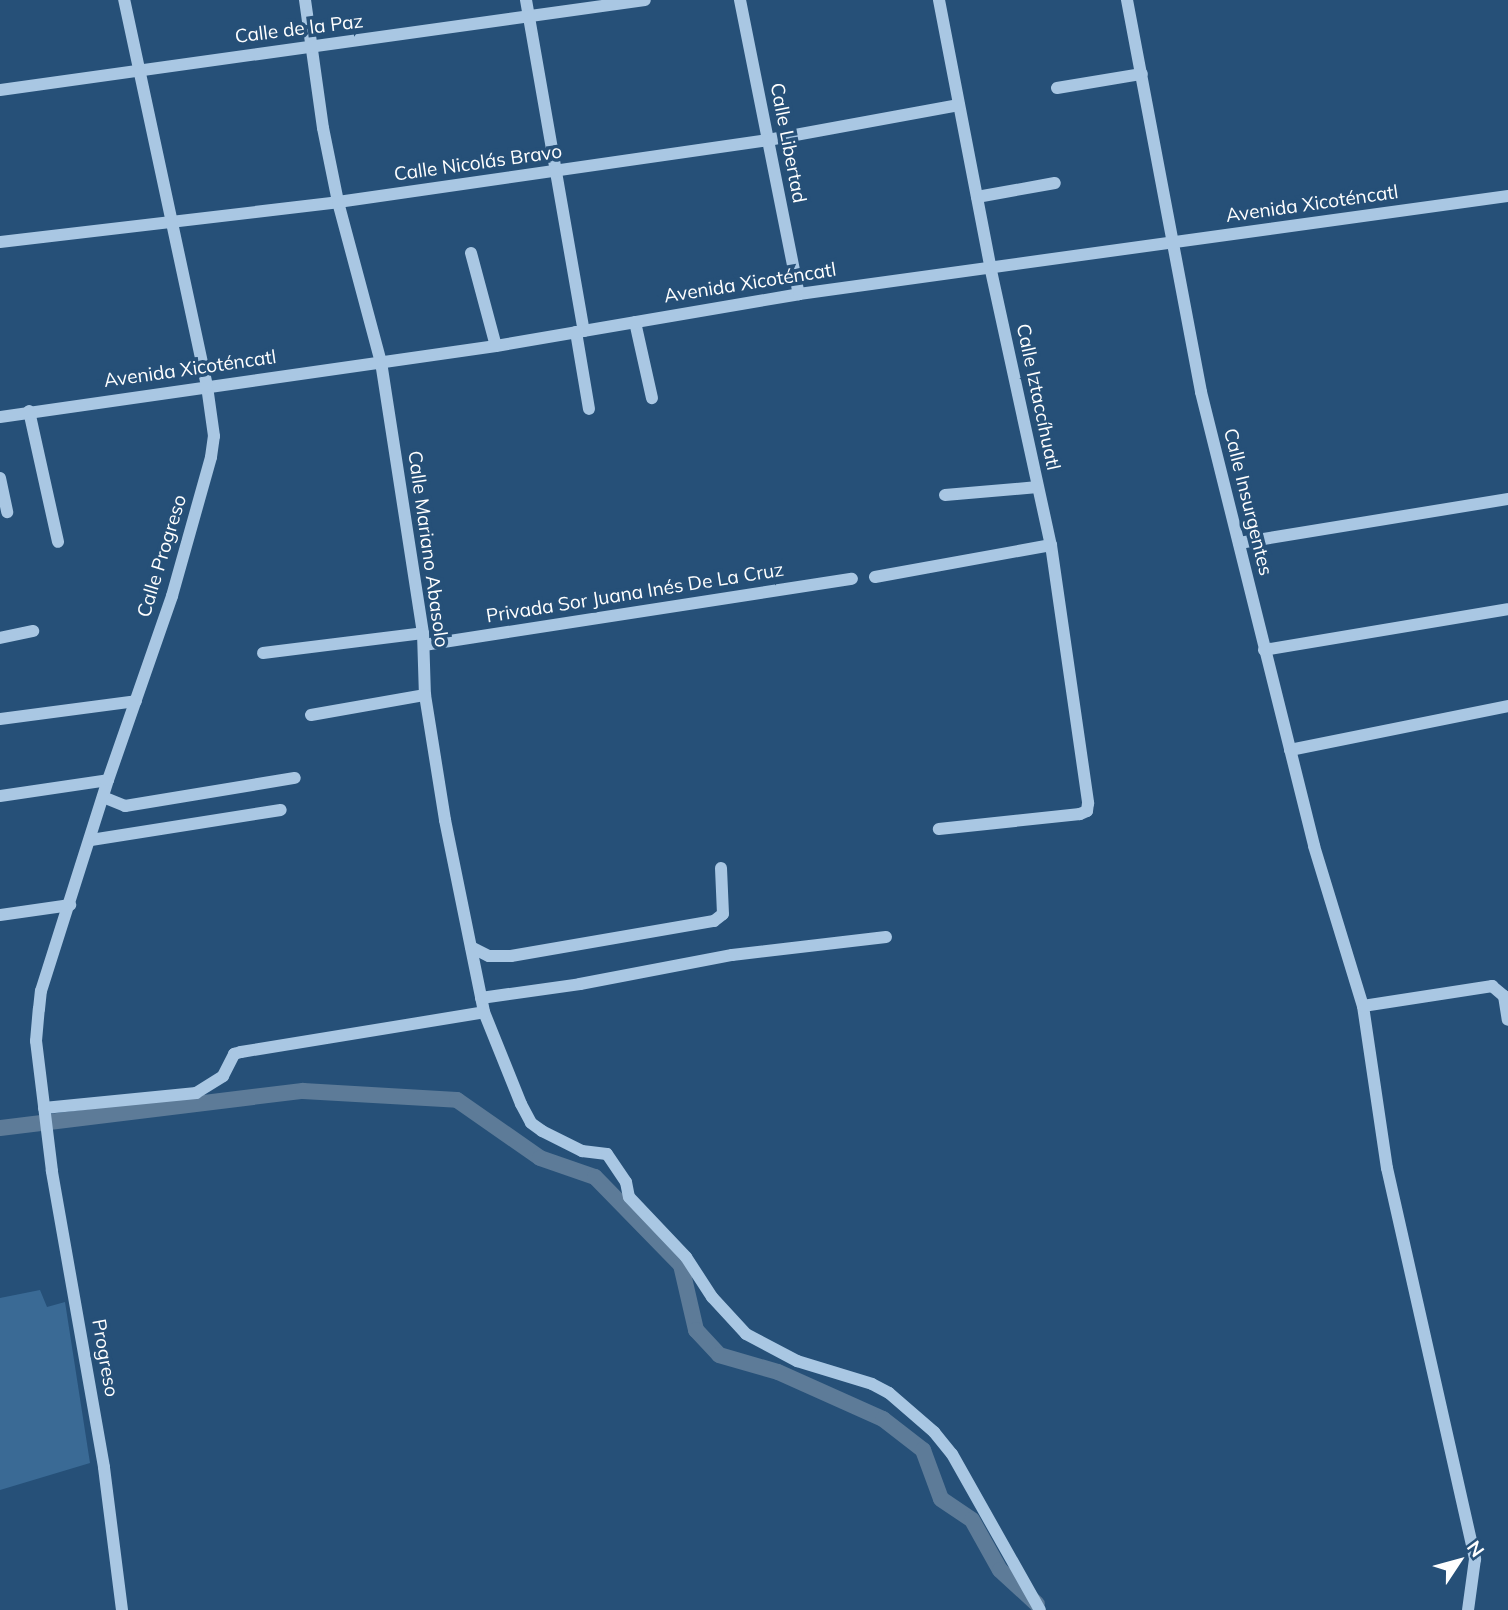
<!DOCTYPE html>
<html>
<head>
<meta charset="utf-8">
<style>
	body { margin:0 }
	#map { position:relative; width:1508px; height:1610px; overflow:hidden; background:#265078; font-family:Mulish,sans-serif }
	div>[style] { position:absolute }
	.green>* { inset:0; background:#3a6a95 }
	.river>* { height:16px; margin:-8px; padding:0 8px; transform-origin:8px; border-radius:8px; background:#5d7b98 }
	.minor>* { height:12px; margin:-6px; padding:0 6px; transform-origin:6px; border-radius:6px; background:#a9c7e3 }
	span { translate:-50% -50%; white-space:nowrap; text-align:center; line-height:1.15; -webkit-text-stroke:7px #265078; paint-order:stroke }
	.street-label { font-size:19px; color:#fff }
	.north { position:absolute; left:1424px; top:1526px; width:70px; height:70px; -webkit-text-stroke:5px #265078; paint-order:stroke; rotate:54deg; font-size:19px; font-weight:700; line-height:28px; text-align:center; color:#fff }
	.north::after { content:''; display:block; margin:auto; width:24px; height:32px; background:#fff; clip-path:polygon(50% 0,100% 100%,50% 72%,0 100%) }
</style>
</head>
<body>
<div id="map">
	<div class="green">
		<div style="clip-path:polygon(40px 1290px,47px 1307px,65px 1302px,90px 1463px,0 1490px,0 1298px)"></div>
	</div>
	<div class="river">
		<div style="left:0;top:1128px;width:305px;rotate:-7deg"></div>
		<div style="left:303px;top:1091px;width:154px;rotate:3.3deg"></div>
		<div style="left:457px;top:1100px;width:101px;rotate:34.9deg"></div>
		<div style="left:540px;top:1158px;width:58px;rotate:19.1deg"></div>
		<div style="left:595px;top:1177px;width:123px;rotate:45.7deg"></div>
		<div style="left:681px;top:1265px;width:67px;rotate:77deg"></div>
		<div style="left:696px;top:1330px;width:34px;rotate:47deg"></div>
		<div style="left:719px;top:1355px;width:61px;rotate:16.1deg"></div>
		<div style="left:778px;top:1372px;width:115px;rotate:24.1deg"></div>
		<div style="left:883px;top:1419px;width:51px;rotate:37.8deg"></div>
		<div style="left:923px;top:1450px;width:52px;rotate:69.8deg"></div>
		<div style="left:941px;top:1499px;width:37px;rotate:34deg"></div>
		<div style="left:972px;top:1520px;width:57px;rotate:60.8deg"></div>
		<div style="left:1000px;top:1570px;width:50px;rotate:42.6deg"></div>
	</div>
	<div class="minor">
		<div style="left:305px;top:0;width:129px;rotate:82deg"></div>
		<div style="left:323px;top:128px;width:76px;rotate:78.5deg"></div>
		<div style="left:338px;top:202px;width:166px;rotate:75deg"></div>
		<div style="left:381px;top:362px;width:274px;rotate:81.2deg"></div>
		<div style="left:423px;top:633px;width:62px;rotate:88.2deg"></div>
		<div style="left:425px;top:695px;width:127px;rotate:80.9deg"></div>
		<div style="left:445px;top:820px;width:196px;rotate:78.5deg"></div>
		<div style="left:484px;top:1012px;width:99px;rotate:68.1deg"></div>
		<div style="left:521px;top:1104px;width:21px;rotate:62deg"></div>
		<div style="left:531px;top:1123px;width:14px;rotate:36deg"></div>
		<div style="left:542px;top:1131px;width:45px;rotate:26.6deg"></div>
		<div style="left:582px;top:1151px;width:25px;rotate:7deg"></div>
		<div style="left:607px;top:1154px;width:34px;rotate:56deg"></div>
		<div style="left:626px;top:1182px;width:15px;rotate:79deg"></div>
		<div style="left:629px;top:1197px;width:83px;rotate:46.5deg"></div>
		<div style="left:686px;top:1257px;width:48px;rotate:57deg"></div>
		<div style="left:712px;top:1297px;width:50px;rotate:47.4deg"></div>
		<div style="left:746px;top:1334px;width:58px;rotate:27.9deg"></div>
		<div style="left:797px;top:1361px;width:78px;rotate:17deg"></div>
		<div style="left:872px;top:1384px;width:19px;rotate:28deg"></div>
		<div style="left:889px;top:1393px;width:60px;rotate:40.9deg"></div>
		<div style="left:934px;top:1432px;width:28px;rotate:51deg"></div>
		<div style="left:952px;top:1454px;width:179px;rotate:60.6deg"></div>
		<div style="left:526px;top:0;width:336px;rotate:80.1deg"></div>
		<div style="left:740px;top:0;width:300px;rotate:78.7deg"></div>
		<div style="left:939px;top:0;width:271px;rotate:79.1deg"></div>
		<div style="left:990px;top:266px;width:286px;rotate:77.7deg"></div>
		<div style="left:1051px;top:545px;width:261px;rotate:81.8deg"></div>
		<div style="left:1088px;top:803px;width:8px;rotate:97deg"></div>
		<div style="left:1087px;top:811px;width:8px;rotate:157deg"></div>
		<div style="left:1080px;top:814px;width:142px;rotate:173.9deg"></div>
		<div style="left:1127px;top:0;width:399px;rotate:79.3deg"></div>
		<div style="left:1201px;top:392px;width:468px;rotate:76deg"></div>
		<div style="left:1314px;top:846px;width:167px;rotate:73deg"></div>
		<div style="left:1363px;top:1006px;width:164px;rotate:81.6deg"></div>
		<div style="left:1387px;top:1168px;width:401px;rotate:77.3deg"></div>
		<div style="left:1475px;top:1559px;width:51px;rotate:97.8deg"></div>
		<div style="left:1057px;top:88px;width:86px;rotate:-9.4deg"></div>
		<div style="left:0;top:90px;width:651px;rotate:-7.94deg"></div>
		<div style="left:977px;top:197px;width:79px;rotate:-10.2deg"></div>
		<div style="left:0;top:242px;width:340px;rotate:-6.7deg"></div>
		<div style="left:338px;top:202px;width:434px;rotate:-8.2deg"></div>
		<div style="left:768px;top:140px;width:194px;rotate:-10.4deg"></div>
		<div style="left:471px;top:253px;width:96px;rotate:75deg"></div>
		<div style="left:635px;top:322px;width:78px;rotate:77.4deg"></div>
		<div style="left:576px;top:332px;width:78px;rotate:80.4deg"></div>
		<div style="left:29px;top:411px;width:134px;rotate:77.5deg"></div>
		<div style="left:0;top:417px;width:501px;rotate:-8.15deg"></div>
		<div style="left:496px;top:346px;width:307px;rotate:-9.7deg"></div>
		<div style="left:799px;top:294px;width:716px;rotate:-7.87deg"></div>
		<div style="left:0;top:478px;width:35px;rotate:78deg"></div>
		<div style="left:945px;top:495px;width:93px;rotate:-4.9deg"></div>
		<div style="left:1239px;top:543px;width:273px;rotate:-9.3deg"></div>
		<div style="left:875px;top:577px;width:179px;rotate:-10.3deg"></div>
		<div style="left:0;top:638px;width:34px;rotate:-12deg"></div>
		<div style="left:424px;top:645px;width:433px;rotate:-8.8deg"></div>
		<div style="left:1264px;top:650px;width:247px;rotate:-9.5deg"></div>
		<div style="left:263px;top:653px;width:161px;rotate:-7.1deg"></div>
		<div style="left:311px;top:715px;width:116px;rotate:-10deg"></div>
		<div style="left:0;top:719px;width:137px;rotate:-7.5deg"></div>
		<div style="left:1290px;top:750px;width:222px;rotate:-11.4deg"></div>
		<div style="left:0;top:796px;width:109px;rotate:-8.4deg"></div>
		<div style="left:103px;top:797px;width:24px;rotate:22deg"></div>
		<div style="left:125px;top:806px;width:172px;rotate:-9.4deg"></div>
		<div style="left:91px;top:840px;width:192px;rotate:-9deg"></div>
		<div style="left:0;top:915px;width:71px;rotate:-8.1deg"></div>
		<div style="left:471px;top:947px;width:20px;rotate:27deg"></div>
		<div style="left:489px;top:956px;width:22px"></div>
		<div style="left:511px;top:956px;width:206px;rotate:-9.8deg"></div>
		<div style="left:714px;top:921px;width:11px;rotate:-38deg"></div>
		<div style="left:723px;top:914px;width:46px;rotate:-92.5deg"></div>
		<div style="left:481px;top:998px;width:100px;rotate:-8deg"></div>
		<div style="left:580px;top:984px;width:155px;rotate:-10.8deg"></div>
		<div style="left:732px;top:955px;width:155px;rotate:-6.7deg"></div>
		<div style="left:1363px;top:1006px;width:131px;rotate:-8.8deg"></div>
		<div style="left:1492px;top:986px;width:16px;rotate:40deg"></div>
		<div style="left:1504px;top:996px;width:24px;rotate:81deg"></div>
		<div style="left:44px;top:1108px;width:153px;rotate:-5.6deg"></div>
		<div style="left:196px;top:1093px;width:32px;rotate:-32deg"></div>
		<div style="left:223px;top:1076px;width:25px;rotate:-63deg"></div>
		<div style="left:234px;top:1054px;width:7px;rotate:-16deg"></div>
		<div style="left:241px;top:1052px;width:246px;rotate:-9.3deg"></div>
		<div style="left:122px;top:1610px;width:144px;rotate:-97.2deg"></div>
		<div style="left:104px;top:1467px;width:301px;rotate:-100deg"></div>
		<div style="left:52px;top:1171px;width:131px;rotate:-97deg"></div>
		<div style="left:36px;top:1041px;width:32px;rotate:-85deg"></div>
		<div style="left:39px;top:1009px;width:18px;rotate:-84deg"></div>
		<div style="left:41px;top:991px;width:221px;rotate:-72.4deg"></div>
		<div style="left:108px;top:780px;width:195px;rotate:-70.8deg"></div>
		<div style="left:172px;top:596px;width:144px;rotate:-74.3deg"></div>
		<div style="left:211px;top:457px;width:21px;rotate:-82deg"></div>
		<div style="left:214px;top:436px;width:50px;rotate:-98deg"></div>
		<div style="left:207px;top:386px;width:395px;rotate:-102.1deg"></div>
	</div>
	<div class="street-label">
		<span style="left:299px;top:29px;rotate:-7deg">Calle de la Paz</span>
		<span style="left:788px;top:143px;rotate:79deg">Calle Libertad</span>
		<span style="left:478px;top:163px;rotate:-8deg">Calle Nicolás Bravo</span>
		<span style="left:1312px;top:204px;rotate:-8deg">Avenida Xicoténcatl</span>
		<span style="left:750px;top:283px;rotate:-9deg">Avenida Xicoténcatl</span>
		<span style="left:190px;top:369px;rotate:-8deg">Avenida Xicoténcatl</span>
		<span style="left:1038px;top:397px;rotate:78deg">Calle Iztaccíhuatl</span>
		<span style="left:1248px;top:502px;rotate:76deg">Calle Insurgentes</span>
		<span style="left:428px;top:549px;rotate:82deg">Calle Mariano Abasolo</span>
		<span style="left:162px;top:556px;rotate:-73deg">Calle Progreso</span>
		<span style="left:635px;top:593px;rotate:-9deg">Privada Sor Juana Inés De La Cruz</span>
		<span style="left:105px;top:1358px;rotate:80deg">Progreso</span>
	</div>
	<div class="north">N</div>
</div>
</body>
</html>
